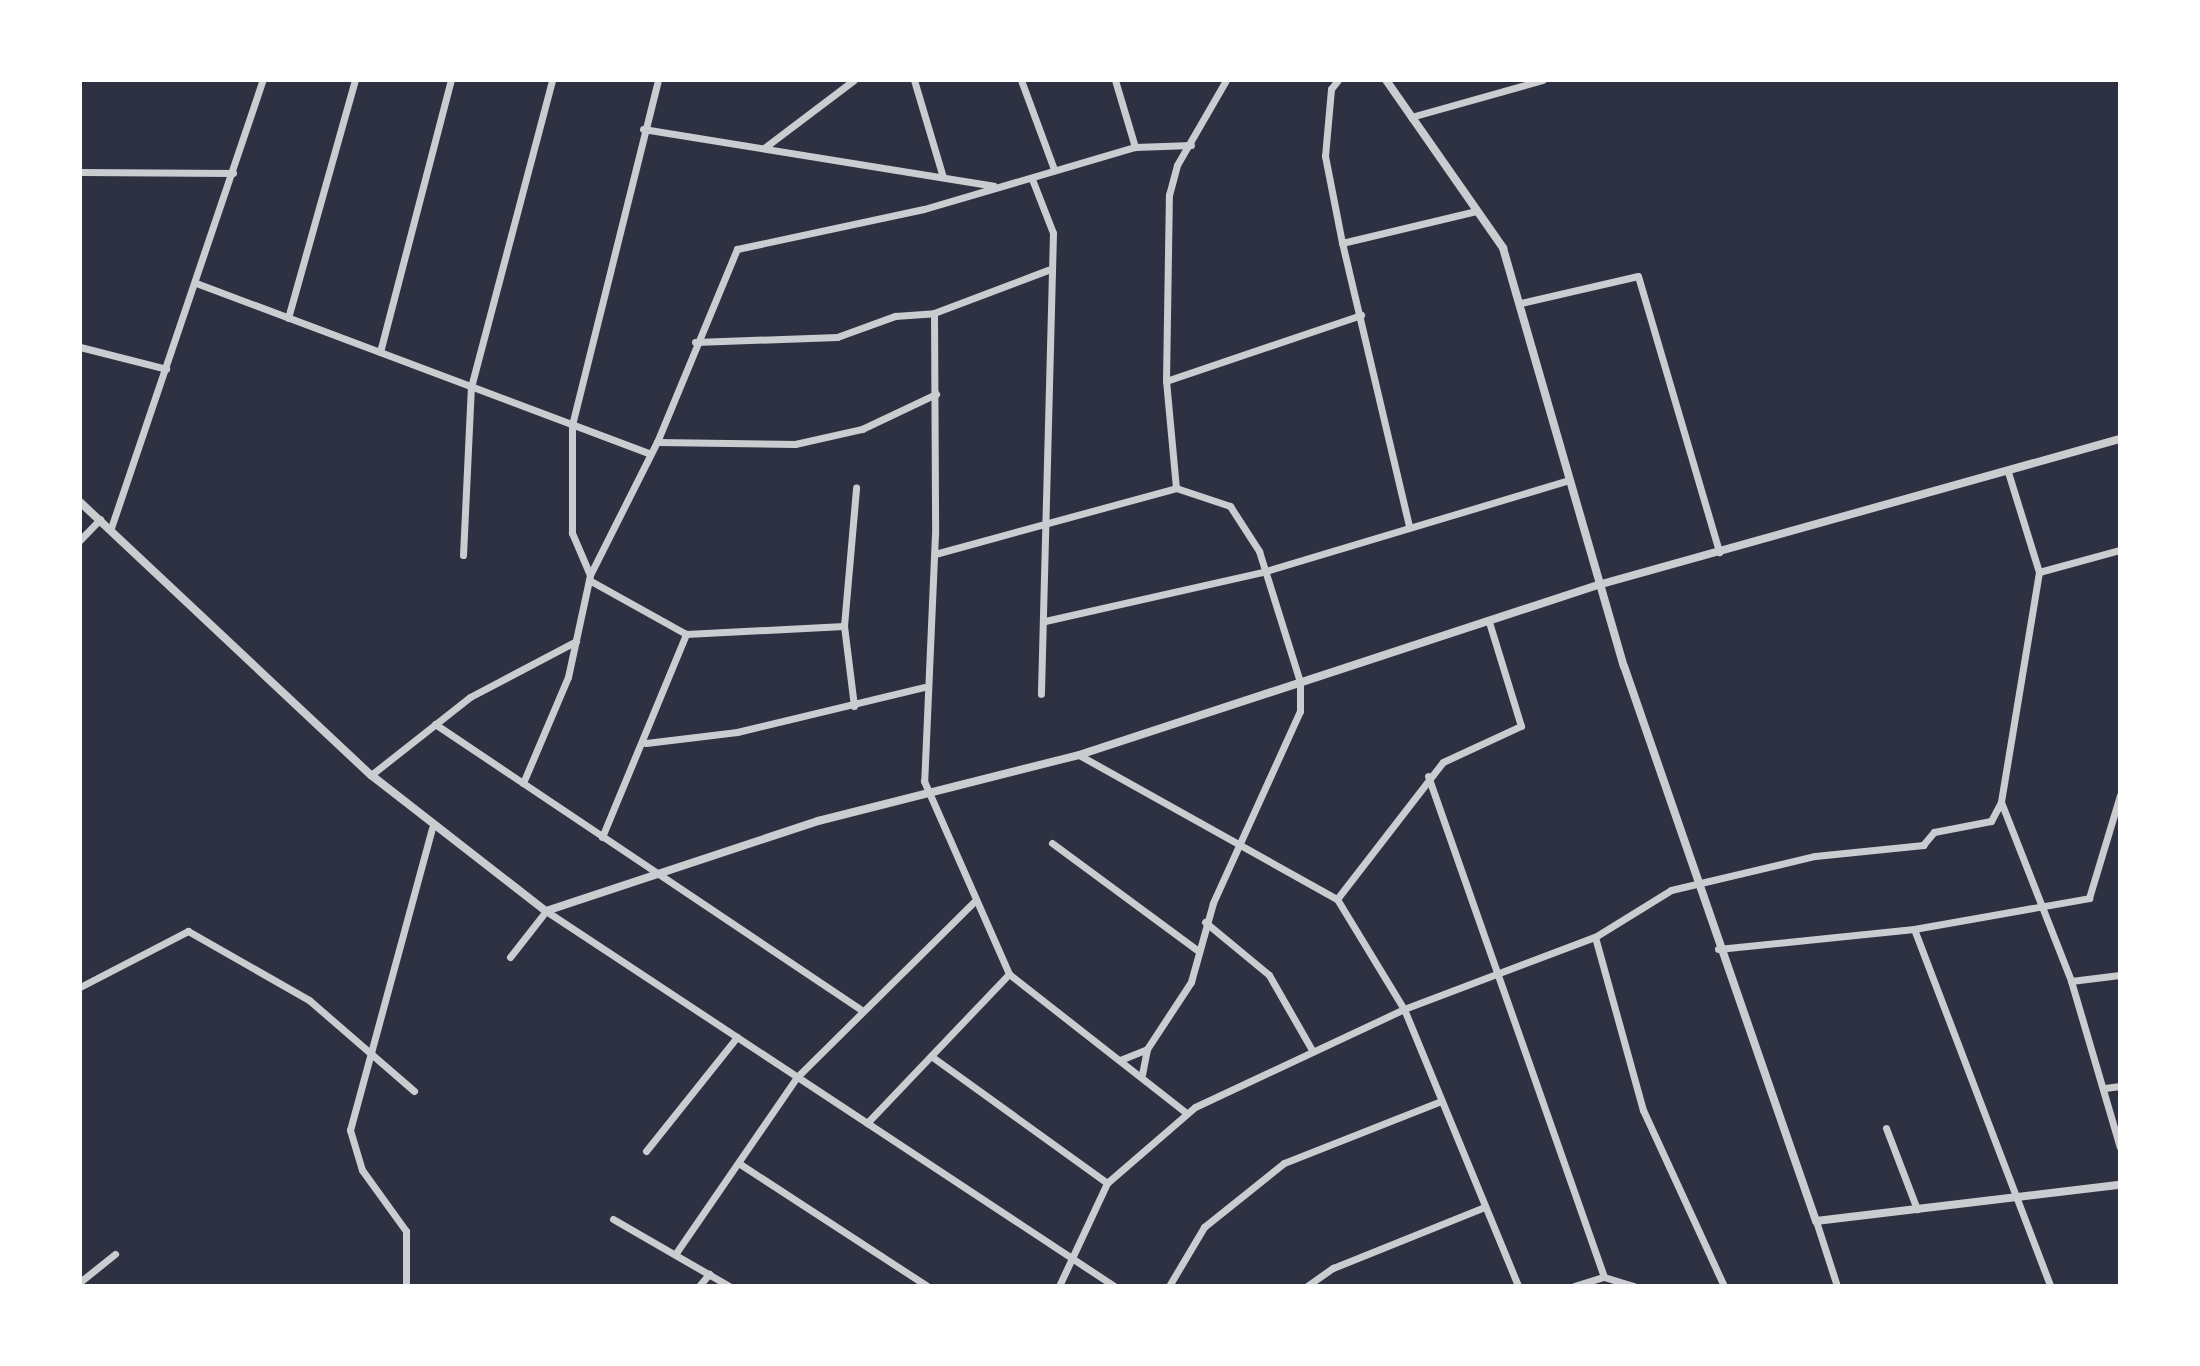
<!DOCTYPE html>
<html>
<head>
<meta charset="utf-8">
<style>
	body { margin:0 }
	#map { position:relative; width:2200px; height:1366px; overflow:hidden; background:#2d3142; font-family:Inter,sans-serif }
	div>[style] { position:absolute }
	.minor>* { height:7px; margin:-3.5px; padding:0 3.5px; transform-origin:3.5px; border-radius:3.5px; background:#caccd0 }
	.tertiary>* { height:8px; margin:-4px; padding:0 4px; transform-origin:4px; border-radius:4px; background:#caccd0 }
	span { translate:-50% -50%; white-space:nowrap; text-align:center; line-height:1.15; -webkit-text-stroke:6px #fff; paint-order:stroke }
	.frame { position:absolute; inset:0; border:82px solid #fff; pointer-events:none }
</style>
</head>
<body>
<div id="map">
	<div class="minor">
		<div style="left:914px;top:80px;width:101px;rotate:73.4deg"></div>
		<div style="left:1021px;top:80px;width:95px;rotate:69.7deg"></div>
		<div style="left:1115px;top:80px;width:70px;rotate:73.4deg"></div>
		<div style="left:1338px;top:80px;width:11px;rotate:128deg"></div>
		<div style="left:1331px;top:89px;width:67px;rotate:95.1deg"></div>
		<div style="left:1325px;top:156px;width:89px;rotate:78.9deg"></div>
		<div style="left:1411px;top:117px;width:137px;rotate:-15.7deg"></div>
		<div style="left:643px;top:129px;width:355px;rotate:9.2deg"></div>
		<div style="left:764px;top:148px;width:113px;rotate:-37.1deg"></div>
		<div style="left:80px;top:172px;width:153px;rotate:0.4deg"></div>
		<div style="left:1032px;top:179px;width:58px;rotate:68.7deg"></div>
		<div style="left:1053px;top:233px;width:461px;rotate:91.5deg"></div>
		<div style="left:196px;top:283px;width:485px;rotate:20.6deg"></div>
		<div style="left:1521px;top:303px;width:120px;rotate:-13deg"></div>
		<div style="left:1638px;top:276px;width:288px;rotate:73.6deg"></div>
		<div style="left:934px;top:313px;width:221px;rotate:89.7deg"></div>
		<div style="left:935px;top:534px;width:247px;rotate:92.5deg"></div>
		<div style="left:924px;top:781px;width:211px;rotate:66.2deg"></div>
		<div style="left:1009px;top:974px;width:225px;rotate:38.1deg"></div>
		<div style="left:288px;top:318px;width:247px;rotate:-74.3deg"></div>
		<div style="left:695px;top:342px;width:142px;rotate:-2deg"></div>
		<div style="left:837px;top:337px;width:62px;rotate:-19.9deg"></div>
		<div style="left:895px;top:316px;width:39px;rotate:-4deg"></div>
		<div style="left:934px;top:313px;width:122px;rotate:-20.7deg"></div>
		<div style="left:80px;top:347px;width:89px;rotate:14.3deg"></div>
		<div style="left:380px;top:352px;width:281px;rotate:-75.4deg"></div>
		<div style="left:1166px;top:381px;width:206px;rotate:-18.7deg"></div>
		<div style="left:657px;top:442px;width:138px;rotate:0.8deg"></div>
		<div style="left:795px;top:444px;width:69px;rotate:-12.6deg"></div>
		<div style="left:862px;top:429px;width:82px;rotate:-25.3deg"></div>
		<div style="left:2008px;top:472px;width:105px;rotate:72.8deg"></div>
		<div style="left:2039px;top:572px;width:233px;rotate:99.4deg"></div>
		<div style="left:2001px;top:802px;width:192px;rotate:68.6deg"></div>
		<div style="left:2071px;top:981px;width:173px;rotate:73.6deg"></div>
		<div style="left:1176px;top:488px;width:107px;rotate:-95.3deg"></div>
		<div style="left:1166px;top:381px;width:186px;rotate:-89.1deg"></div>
		<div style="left:1169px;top:195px;width:31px;rotate:-75deg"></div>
		<div style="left:1177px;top:165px;width:98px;rotate:-60deg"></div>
		<div style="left:1409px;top:526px;width:291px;rotate:-103.3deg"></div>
		<div style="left:1342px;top:243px;width:138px;rotate:-13.4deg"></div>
		<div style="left:111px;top:528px;width:473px;rotate:-71.3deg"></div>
		<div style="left:80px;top:540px;width:29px;rotate:-46deg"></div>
		<div style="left:935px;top:554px;width:250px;rotate:-15.3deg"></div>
		<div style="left:1176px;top:488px;width:57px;rotate:18.4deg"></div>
		<div style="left:1230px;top:506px;width:54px;rotate:57.2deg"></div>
		<div style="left:1259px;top:551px;width:137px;rotate:72.6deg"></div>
		<div style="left:1300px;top:682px;width:29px;rotate:90deg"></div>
		<div style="left:1300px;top:711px;width:211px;rotate:114.4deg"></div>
		<div style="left:1213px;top:903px;width:82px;rotate:105.6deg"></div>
		<div style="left:1191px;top:982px;width:80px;rotate:123.3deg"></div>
		<div style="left:1147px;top:1049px;width:25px;rotate:101deg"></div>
		<div style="left:463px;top:555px;width:168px;rotate:-87.3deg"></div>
		<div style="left:471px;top:387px;width:318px;rotate:-75.2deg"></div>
		<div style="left:2039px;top:572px;width:84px;rotate:-15.2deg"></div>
		<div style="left:590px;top:575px;width:46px;rotate:-113.2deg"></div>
		<div style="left:572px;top:533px;width:108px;rotate:-90deg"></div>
		<div style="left:572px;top:425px;width:356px;rotate:-76deg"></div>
		<div style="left:589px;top:580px;width:111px;rotate:29.1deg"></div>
		<div style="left:686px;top:634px;width:158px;rotate:-2.9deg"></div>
		<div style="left:1045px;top:621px;width:227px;rotate:-12.7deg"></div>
		<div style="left:1266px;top:571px;width:316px;rotate:-16.7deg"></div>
		<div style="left:854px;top:706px;width:81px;rotate:-97.1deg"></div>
		<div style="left:844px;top:626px;width:139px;rotate:-85deg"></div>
		<div style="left:435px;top:724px;width:512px;rotate:33.85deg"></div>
		<div style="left:646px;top:743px;width:92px;rotate:-6.9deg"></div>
		<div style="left:737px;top:732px;width:192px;rotate:-13.5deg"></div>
		<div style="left:1079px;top:755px;width:295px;rotate:29.2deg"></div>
		<div style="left:1337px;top:899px;width:129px;rotate:58.7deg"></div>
		<div style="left:1404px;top:1009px;width:300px;rotate:67.6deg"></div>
		<div style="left:371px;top:775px;width:126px;rotate:-38.2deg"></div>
		<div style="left:470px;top:697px;width:120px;rotate:-27.8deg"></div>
		<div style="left:1428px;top:776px;width:531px;rotate:70.64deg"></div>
		<div style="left:523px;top:783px;width:115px;rotate:-67deg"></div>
		<div style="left:568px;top:677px;width:104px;rotate:-77.8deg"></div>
		<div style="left:590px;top:575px;width:149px;rotate:-63.3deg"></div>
		<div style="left:657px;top:442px;width:209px;rotate:-67.5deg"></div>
		<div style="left:737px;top:249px;width:191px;rotate:-12.1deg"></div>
		<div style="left:924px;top:209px;width:220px;rotate:-16.4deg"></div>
		<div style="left:1135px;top:147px;width:56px;rotate:-2deg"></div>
		<div style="left:602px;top:837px;width:220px;rotate:-67.5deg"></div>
		<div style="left:1052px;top:843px;width:180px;rotate:36.4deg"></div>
		<div style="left:1337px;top:899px;width:173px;rotate:-52.3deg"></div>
		<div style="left:1443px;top:762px;width:86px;rotate:-24.8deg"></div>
		<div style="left:1521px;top:726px;width:109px;rotate:-107.1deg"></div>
		<div style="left:1205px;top:922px;width:83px;rotate:39.6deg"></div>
		<div style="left:1269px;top:975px;width:86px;rotate:60.2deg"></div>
		<div style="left:1914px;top:929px;width:382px;rotate:69.1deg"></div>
		<div style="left:1595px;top:937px;width:180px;rotate:74.5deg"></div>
		<div style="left:1643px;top:1110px;width:194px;rotate:65.3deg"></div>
		<div style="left:1718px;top:949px;width:197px;rotate:-5.8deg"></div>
		<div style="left:1914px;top:929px;width:178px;rotate:-10deg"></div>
		<div style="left:2089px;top:898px;width:108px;rotate:-73.2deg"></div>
		<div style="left:510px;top:957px;width:58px;rotate:-52deg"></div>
		<div style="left:546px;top:911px;width:681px;rotate:33.43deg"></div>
		<div style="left:2071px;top:981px;width:49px;rotate:-7deg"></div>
		<div style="left:80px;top:987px;width:122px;rotate:-27.4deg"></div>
		<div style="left:188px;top:931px;width:139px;rotate:29.7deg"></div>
		<div style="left:309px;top:1000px;width:139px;rotate:40.9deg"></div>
		<div style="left:931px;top:1056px;width:217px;rotate:35.8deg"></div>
		<div style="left:1120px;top:1060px;width:29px;rotate:-22deg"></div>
		<div style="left:2105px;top:1088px;width:15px;rotate:-8deg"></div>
		<div style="left:867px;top:1123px;width:206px;rotate:-46.4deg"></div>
		<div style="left:1886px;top:1128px;width:87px;rotate:69.1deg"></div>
		<div style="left:646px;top:1151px;width:146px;rotate:-51.4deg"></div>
		<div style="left:740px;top:1164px;width:223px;rotate:33.1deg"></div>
		<div style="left:613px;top:1219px;width:134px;rotate:30deg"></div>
		<div style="left:1816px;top:1221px;width:68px;rotate:72.1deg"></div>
		<div style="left:676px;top:1253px;width:214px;rotate:-55.5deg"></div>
		<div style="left:797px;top:1077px;width:249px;rotate:-44.7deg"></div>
		<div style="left:80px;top:1282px;width:45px;rotate:-38.7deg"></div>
		<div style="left:406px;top:1286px;width:55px;rotate:-90deg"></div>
		<div style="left:406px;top:1231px;width:75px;rotate:-125.8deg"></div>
		<div style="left:362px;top:1170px;width:42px;rotate:-106.7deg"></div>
		<div style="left:350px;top:1130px;width:313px;rotate:-74.8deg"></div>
		<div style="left:699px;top:1286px;width:16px;rotate:-50deg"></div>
		<div style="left:1059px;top:1286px;width:114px;rotate:-65deg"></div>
		<div style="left:1107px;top:1183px;width:116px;rotate:-40.8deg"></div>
		<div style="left:1195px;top:1107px;width:231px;rotate:-25.1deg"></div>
		<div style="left:1404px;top:1009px;width:204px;rotate:-20.7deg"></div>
		<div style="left:1595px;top:937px;width:89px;rotate:-31.7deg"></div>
		<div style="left:1671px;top:890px;width:148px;rotate:-13.3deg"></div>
		<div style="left:1815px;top:856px;width:109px;rotate:-5.8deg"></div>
		<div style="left:1923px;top:845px;width:17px;rotate:-50deg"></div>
		<div style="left:1934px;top:832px;width:58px;rotate:-10.9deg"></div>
		<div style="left:1991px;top:821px;width:21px;rotate:-62deg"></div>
		<div style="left:1169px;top:1286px;width:69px;rotate:-59.3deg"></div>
		<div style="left:1204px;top:1227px;width:102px;rotate:-38.7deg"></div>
		<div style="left:1284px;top:1163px;width:169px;rotate:-21.5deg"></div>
		<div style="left:1307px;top:1286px;width:32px;rotate:-35deg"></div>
		<div style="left:1333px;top:1268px;width:164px;rotate:-21.9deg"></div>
		<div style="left:1574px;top:1286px;width:31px;rotate:-17deg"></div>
		<div style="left:1604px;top:1277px;width:31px;rotate:17deg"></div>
	</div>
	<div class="tertiary">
		<div style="left:1386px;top:80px;width:205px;rotate:55.1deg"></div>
		<div style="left:1503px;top:248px;width:435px;rotate:73.9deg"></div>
		<div style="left:1624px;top:666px;width:587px;rotate:70.92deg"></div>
		<div style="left:1816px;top:1221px;width:306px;rotate:-6.8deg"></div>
		<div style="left:80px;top:502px;width:399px;rotate:43.2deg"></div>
		<div style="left:371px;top:775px;width:222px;rotate:37.9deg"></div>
		<div style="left:546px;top:911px;width:287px;rotate:-18.3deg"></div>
		<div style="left:818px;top:821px;width:269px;rotate:-14.2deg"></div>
		<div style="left:1079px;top:755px;width:546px;rotate:-18.14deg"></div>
		<div style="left:1598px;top:585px;width:542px;rotate:-15.63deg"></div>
	</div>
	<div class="frame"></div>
</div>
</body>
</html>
